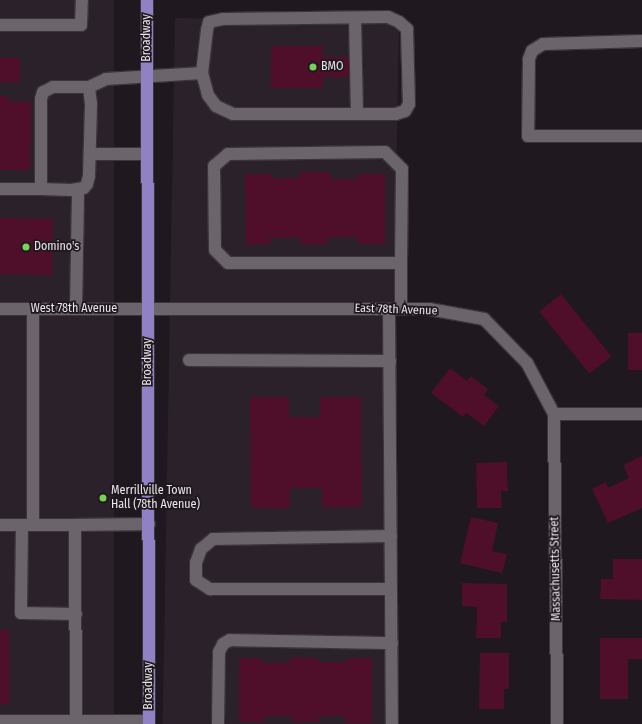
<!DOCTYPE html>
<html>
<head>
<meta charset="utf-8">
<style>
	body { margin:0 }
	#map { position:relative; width:642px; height:724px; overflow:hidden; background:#1f191f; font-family:"Fira Sans Condensed",sans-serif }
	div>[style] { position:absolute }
	.built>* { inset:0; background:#2b212b; transform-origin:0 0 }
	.building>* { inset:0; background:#4f0e2a; transform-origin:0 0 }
	.roads { filter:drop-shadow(1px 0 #3a363a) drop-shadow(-1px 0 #3a363a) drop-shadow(0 1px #3a363a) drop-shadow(0 -1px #3a363a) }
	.minor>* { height:12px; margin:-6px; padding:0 6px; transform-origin:6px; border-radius:6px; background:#6b646b }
	.major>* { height:12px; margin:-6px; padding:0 6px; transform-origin:6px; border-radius:6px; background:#8f81c3 }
	.dots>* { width:11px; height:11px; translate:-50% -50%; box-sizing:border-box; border:2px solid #1f191f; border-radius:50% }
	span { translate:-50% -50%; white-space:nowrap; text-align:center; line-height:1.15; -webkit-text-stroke:3.5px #1f191f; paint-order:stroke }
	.street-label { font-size:12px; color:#e8e4e8 }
	.poi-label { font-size:12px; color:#e8e4e8 }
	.left { translate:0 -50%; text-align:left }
</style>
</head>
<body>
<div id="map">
	<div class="built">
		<div style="left:0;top:0;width:114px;height:724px"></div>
		<div style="left:175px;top:18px;width:224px;height:706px;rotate:1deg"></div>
	</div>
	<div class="building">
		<div style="clip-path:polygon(271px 46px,323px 46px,323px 57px,355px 57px,355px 77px,323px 77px,323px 88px,271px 88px)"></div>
		<div style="left:0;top:58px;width:20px;height:24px"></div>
		<div style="clip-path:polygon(0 96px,8px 96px,8px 101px,31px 102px,30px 170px,0 170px)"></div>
		<div style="clip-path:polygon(300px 172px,330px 172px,330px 179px,358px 179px,358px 174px,385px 174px,385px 244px,358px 244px,358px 237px,328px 237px,328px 244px,301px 245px,301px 238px,270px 238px,270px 244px,246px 245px,245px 174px,272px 174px,272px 178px,300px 178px)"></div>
		<div style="left:0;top:218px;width:53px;height:56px;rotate:1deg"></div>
		<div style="left:561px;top:294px;width:80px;height:28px;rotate:51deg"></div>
		<div style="left:628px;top:333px;width:14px;height:37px"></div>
		<div style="clip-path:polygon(450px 368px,467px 381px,471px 376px,488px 389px,484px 395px,499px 406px,484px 426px,466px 413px,463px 417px,431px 393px)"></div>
		<div style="clip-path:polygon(250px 397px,289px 397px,289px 417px,320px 417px,320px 397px,361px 397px,362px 507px,322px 507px,322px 488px,290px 488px,290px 508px,251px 508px)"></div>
		<div style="clip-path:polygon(642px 456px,642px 508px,608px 523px,592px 489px,606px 482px,608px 488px,629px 478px,623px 465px)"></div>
		<div style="clip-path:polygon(507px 462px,508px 491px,501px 491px,502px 508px,477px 508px,476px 463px)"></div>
		<div style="clip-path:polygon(471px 517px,498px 523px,492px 551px,507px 554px,502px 573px,460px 563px)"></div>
		<div style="clip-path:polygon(613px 559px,642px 559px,642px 600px,600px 599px,601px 579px,613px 579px)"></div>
		<div style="clip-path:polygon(462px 583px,507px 584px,507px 622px,501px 622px,501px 638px,476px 638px,477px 607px,462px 606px)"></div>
		<div style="left:0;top:630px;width:9px;height:74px"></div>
		<div style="clip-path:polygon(600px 638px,642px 638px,642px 659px,628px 659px,628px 699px,600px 699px)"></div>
		<div style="clip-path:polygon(480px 653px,509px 653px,509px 689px,504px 689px,504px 709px,479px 709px)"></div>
		<div style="clip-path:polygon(291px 657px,318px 658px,318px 662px,347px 662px,347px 658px,372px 658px,372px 723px,345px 723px,345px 716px,319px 716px,319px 722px,292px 722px,292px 716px,264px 716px,264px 722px,239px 722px,239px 658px,262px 658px,262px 663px,291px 663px)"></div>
	</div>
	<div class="roads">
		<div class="minor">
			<div style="left:388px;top:17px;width:12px;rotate:24deg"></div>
			<div style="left:399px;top:22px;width:11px;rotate:41deg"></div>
			<div style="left:407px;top:29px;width:75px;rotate:88.5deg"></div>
			<div style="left:409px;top:104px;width:8px;rotate:120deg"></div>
			<div style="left:405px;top:111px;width:9px;rotate:162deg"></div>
			<div style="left:396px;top:114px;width:163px;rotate:180deg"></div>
			<div style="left:233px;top:114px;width:19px;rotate:-155deg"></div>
			<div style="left:216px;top:106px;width:14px;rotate:-126deg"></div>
			<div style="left:208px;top:95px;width:23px;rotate:-105deg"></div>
			<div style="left:202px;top:73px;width:43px;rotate:-83.4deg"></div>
			<div style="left:207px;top:30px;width:8px;rotate:-76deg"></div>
			<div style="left:209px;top:22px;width:14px;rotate:-12deg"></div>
			<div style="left:223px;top:19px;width:165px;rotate:-0.7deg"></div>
			<div style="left:355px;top:18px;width:96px;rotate:88.8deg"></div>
			<div style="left:0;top:25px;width:81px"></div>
			<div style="left:81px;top:25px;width:25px;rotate:-88deg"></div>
			<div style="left:642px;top:41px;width:99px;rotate:178.3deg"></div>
			<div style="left:543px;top:44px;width:13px;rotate:148deg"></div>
			<div style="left:532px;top:51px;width:9px;rotate:111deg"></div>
			<div style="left:529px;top:59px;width:77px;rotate:90.7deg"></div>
			<div style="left:528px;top:136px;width:114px"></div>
			<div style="left:89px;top:87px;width:19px;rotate:-25deg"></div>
			<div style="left:106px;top:79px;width:96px;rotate:-3.6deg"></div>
			<div style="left:90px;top:154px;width:57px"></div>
			<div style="left:0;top:189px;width:41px"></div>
			<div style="left:41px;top:189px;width:30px;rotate:2deg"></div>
			<div style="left:71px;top:190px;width:13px;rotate:-9deg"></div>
			<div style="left:84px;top:188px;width:5px;rotate:-53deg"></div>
			<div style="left:87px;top:184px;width:8px;rotate:-76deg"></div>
			<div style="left:89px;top:176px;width:72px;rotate:-88.4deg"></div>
			<div style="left:91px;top:104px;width:17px;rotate:-97deg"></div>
			<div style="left:89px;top:87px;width:36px;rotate:180deg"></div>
			<div style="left:53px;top:87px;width:11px;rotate:153deg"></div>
			<div style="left:43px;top:92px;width:7px;rotate:106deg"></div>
			<div style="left:41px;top:99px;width:90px;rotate:90deg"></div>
			<div style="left:0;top:309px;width:429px"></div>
			<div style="left:429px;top:309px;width:56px;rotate:10.3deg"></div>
			<div style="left:484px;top:319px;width:62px;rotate:45.7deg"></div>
			<div style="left:527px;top:363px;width:58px;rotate:62.1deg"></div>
			<div style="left:554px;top:414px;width:88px"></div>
			<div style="left:33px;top:309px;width:216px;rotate:90deg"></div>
			<div style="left:76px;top:309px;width:120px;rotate:-89deg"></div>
			<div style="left:389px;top:309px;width:415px;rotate:89.6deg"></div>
			<div style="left:401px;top:309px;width:46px;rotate:-90deg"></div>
			<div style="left:401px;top:263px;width:94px;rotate:-89.4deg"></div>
			<div style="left:402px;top:169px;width:24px;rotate:-135deg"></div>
			<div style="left:385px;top:152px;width:157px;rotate:179.3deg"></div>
			<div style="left:228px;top:154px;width:18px;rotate:139deg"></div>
			<div style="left:214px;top:166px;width:84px;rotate:89.3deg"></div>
			<div style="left:215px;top:250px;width:18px;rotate:45deg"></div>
			<div style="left:228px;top:263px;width:173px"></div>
			<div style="left:189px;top:360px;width:201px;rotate:0.3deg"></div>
			<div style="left:554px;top:414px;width:310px;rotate:89.4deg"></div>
			<div style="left:0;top:525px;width:75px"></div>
			<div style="left:22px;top:525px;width:88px;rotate:90.7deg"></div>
			<div style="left:21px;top:613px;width:55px;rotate:1deg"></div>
			<div style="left:391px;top:536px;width:178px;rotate:179deg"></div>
			<div style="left:213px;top:539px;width:16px;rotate:140deg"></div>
			<div style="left:201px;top:549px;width:15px;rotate:110deg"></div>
			<div style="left:196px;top:563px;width:17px;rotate:90deg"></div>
			<div style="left:196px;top:580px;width:17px;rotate:33deg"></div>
			<div style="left:210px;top:589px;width:181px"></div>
			<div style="left:0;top:721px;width:149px"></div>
			<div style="left:76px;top:724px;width:199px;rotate:-90.3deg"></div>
			<div style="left:75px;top:525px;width:74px;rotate:-0.8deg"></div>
			<div style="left:218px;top:724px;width:72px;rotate:-89.2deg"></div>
			<div style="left:219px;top:652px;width:9px;rotate:-63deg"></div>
			<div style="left:223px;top:644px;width:8px;rotate:-30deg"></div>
			<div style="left:230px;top:640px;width:162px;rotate:1.1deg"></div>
		</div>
		<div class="major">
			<div style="left:147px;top:0;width:724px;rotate:89.84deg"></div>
		</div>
	</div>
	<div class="dots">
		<div style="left:313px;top:67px;background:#78d258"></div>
		<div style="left:26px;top:247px;background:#78d258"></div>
		<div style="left:103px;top:498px;background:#78d258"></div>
	</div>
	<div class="street-label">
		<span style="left:147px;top:38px;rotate:-90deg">Broadway</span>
		<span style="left:74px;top:309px">West 78th Avenue</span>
		<span style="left:396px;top:310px;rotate:2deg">East 78th Avenue</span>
		<span style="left:148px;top:362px;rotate:-90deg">Broadway</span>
		<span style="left:556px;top:569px;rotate:-91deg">Massachusetts Street</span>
		<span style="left:149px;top:686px;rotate:-90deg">Broadway</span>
	</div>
	<div class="poi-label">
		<span class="left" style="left:321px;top:67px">BMO</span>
		<span class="left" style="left:34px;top:247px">Domino's</span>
		<span class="left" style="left:111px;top:498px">Merrillville Town<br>Hall (78th Avenue)</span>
	</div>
</div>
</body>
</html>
